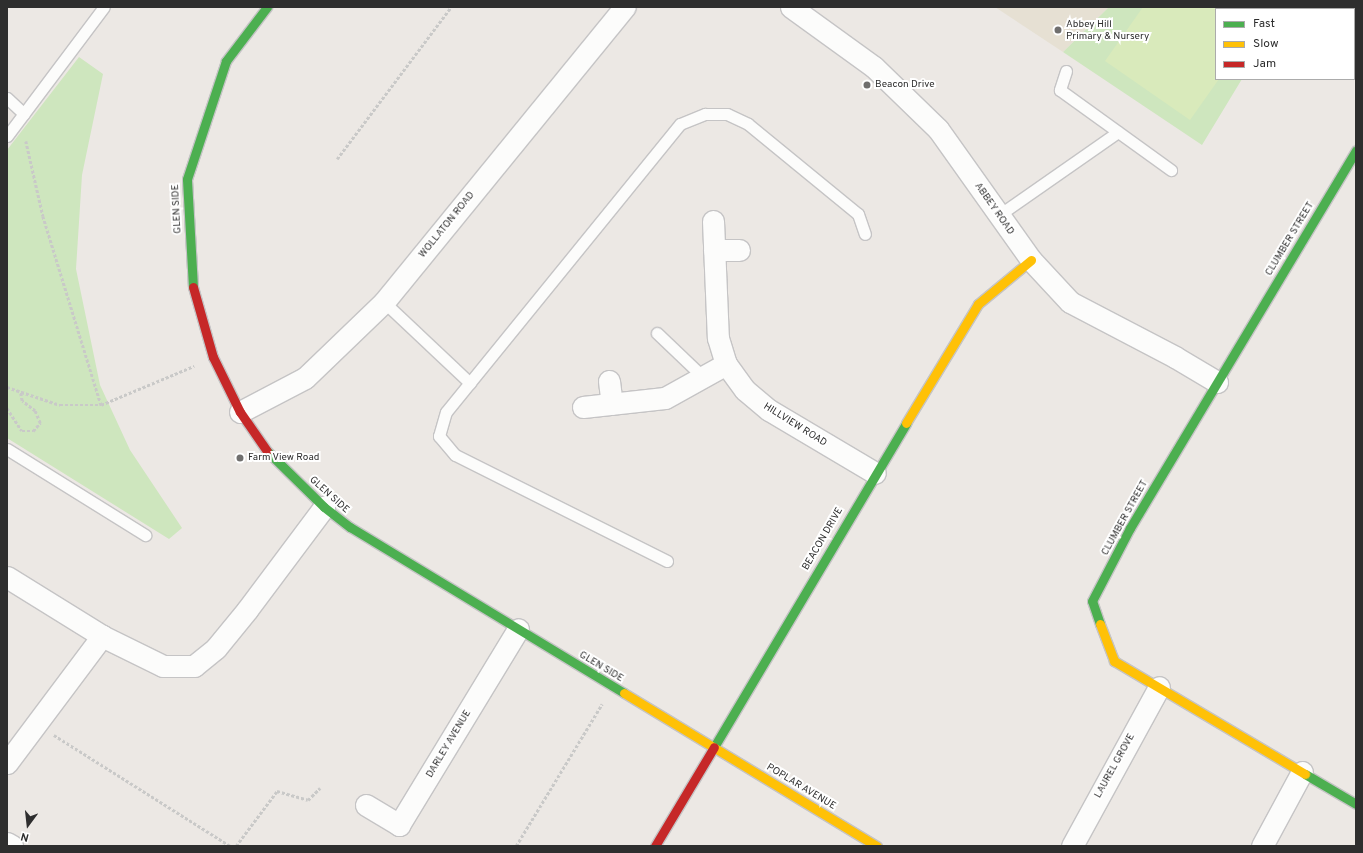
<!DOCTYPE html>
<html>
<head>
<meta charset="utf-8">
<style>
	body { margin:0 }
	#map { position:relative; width:1363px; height:853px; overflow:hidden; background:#ece8e4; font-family:Overpass,sans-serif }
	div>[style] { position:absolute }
	.education>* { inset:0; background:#e6e0d3 }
	.green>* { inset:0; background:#cee6be }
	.pitch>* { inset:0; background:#d9eabb }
	.path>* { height:2.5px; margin-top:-1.25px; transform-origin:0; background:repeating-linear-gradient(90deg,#c9c9c8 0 3px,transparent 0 5px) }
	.roads { filter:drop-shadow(1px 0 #c5c4c5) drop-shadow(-1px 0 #c5c4c5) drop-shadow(0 1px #c5c4c5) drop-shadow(0 -1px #c5c4c5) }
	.lane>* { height:11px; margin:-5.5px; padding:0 5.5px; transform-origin:5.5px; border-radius:5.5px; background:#fcfcfb }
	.street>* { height:21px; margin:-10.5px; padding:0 10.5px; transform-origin:10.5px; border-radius:10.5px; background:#fcfcfb }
	.fast>* { height:9px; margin:-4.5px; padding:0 4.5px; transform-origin:4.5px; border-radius:4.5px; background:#4caf50 }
	.slow>* { height:9px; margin:-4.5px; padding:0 4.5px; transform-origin:4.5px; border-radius:4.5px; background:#ffc107 }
	.jam>* { height:9px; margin:-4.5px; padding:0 4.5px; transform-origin:4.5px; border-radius:4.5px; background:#c62828 }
	.dots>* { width:11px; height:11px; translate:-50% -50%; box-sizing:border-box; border:2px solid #fff; border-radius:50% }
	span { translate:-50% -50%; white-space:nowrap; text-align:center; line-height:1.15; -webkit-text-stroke:4px #fff; paint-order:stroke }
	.poi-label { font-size:10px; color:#2e2e2e }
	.left { translate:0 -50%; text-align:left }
	.street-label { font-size:10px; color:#2e2e2e }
	.frame { position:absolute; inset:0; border:8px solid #2e2e2e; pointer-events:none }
	.legend { position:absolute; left:1215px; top:8px; width:140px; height:72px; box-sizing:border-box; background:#fff; border:1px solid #ababab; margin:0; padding:5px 7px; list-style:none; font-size:12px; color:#2e2e2e }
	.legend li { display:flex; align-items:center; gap:8px; height:20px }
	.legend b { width:20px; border:1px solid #ababab }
	.north { position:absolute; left:8px; top:805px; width:40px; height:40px; -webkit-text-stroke:3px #fff; paint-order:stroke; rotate:195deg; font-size:11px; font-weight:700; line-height:16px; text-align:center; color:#2e2e2e }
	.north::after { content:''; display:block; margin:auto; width:14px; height:18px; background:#2e2e2e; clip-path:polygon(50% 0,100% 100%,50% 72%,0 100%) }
</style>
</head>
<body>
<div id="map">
	<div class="education">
		<div style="clip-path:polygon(995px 7px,1109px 7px,1063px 52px)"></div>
	</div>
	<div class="green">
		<div style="clip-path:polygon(1109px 7px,1286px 7px,1216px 9px,1216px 79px,1242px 79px,1202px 145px,1063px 52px)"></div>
		<div style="clip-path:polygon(79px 57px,103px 74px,82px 175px,76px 269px,100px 385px,130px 450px,182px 528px,169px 539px,7px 438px,7px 150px)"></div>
	</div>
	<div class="pitch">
		<div style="clip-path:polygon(1143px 7px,1266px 7px,1268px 8px,1216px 9px,1216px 79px,1219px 79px,1190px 120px,1105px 61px)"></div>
	</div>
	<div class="path">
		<div style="left:26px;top:141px;width:77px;rotate:77.2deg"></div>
		<div style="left:43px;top:216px;width:198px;rotate:72.9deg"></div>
		<div style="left:337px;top:159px;width:190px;rotate:-53.1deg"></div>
		<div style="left:7px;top:387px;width:56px;rotate:18.8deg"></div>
		<div style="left:60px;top:405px;width:41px"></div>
		<div style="left:101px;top:405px;width:101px;rotate:-22.8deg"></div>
		<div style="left:7px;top:408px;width:27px;rotate:57deg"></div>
		<div style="left:22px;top:431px;width:11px"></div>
		<div style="left:33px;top:431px;width:11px;rotate:-49deg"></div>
		<div style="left:40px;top:423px;width:13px;rotate:-113deg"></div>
		<div style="left:35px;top:411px;width:16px;rotate:-142deg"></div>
		<div style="left:22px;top:401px;width:10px;rotate:-101deg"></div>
		<div style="left:54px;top:735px;width:208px;rotate:32.2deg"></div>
		<div style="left:236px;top:846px;width:69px;rotate:-53.3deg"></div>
		<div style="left:277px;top:791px;width:32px;rotate:16deg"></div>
		<div style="left:308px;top:800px;width:17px;rotate:-45deg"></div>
		<div style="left:516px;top:846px;width:166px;rotate:-58.8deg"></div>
	</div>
	<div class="roads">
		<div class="lane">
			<div style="left:1066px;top:71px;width:20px;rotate:108deg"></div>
			<div style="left:1060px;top:90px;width:137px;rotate:35.8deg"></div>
			<div style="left:7px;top:98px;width:23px;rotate:43deg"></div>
			<div style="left:7px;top:136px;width:161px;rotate:-53.1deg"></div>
			<div style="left:999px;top:215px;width:145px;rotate:-34.9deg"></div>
			<div style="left:384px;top:302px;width:118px;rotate:43.3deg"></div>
			<div style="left:657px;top:333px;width:64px;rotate:43.7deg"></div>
			<div style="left:7px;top:449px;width:163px;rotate:31.9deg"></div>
			<div style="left:667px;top:561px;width:237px;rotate:-153.4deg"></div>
			<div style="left:455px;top:455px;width:25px;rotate:-130deg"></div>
			<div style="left:439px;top:436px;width:25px;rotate:-74deg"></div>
			<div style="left:446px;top:412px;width:371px;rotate:-50.9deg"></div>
			<div style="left:680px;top:124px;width:27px;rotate:-22deg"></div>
			<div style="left:705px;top:114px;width:22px"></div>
			<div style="left:727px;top:114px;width:23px;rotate:25deg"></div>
			<div style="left:748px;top:124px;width:142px;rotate:39.3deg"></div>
			<div style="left:858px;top:214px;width:21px;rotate:71deg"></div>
		</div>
		<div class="street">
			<div style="left:791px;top:7px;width:102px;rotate:35.9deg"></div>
			<div style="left:874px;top:67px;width:89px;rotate:44.1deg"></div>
			<div style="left:938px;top:129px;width:161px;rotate:54.6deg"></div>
			<div style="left:1031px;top:260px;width:57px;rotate:47.1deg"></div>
			<div style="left:1070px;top:302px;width:119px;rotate:27.6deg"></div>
			<div style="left:1175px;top:357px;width:49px;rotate:30.8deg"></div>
			<div style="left:713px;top:221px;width:117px;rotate:87.6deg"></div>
			<div style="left:718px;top:338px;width:27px;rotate:73deg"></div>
			<div style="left:726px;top:364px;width:32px;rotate:54deg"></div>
			<div style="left:745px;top:390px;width:31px;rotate:40deg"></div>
			<div style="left:769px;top:410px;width:123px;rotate:30.7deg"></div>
			<div style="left:714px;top:250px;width:25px"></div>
			<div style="left:609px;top:381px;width:23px;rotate:83deg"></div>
			<div style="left:583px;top:407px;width:82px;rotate:-6.3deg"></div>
			<div style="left:665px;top:398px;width:70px;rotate:-29.1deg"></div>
			<div style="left:240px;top:412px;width:73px;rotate:-27.6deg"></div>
			<div style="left:305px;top:378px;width:110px;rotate:-43.9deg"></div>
			<div style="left:384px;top:302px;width:381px;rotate:-50.8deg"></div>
			<div style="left:7px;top:577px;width:112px;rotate:31.8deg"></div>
			<div style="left:102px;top:636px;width:68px;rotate:26.2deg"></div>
			<div style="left:163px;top:666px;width:31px"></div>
			<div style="left:194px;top:666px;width:28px;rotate:-39deg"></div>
			<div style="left:216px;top:648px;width:49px;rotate:-50.8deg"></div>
			<div style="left:247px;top:610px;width:129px;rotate:-53.2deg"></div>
			<div style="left:7px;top:763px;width:159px;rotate:-53.2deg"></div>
			<div style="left:366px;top:805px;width:39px;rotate:31deg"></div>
			<div style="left:399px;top:825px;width:229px;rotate:-58.7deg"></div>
			<div style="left:7px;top:843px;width:6px;rotate:31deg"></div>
			<div style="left:1072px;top:846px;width:181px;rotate:-61.3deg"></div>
			<div style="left:1262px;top:846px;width:84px;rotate:-61.6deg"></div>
		</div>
		<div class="fast">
			<div style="left:193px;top:287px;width:108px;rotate:-93.2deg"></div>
			<div style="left:187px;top:179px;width:124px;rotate:-71.7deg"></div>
			<div style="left:226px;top:61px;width:68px;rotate:-52.8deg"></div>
			<div style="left:267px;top:451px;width:80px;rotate:44.5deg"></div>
			<div style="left:324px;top:507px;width:33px;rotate:38deg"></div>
			<div style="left:350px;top:527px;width:320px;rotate:31.2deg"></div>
			<div style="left:1100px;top:624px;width:24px;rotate:-109deg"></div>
			<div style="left:1092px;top:601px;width:82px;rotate:-62.5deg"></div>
			<div style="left:1130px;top:528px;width:440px;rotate:-59.1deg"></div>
			<div style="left:714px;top:747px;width:377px;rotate:-59.3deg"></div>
			<div style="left:1305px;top:774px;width:59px;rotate:30.5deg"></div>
		</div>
		<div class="slow">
			<div style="left:906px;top:423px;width:139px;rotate:-58.8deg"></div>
			<div style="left:978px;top:304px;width:69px;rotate:-39.7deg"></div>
			<div style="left:1100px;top:624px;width:40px;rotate:69deg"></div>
			<div style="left:1114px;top:661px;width:222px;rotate:30.6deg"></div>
			<div style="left:624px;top:693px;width:296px;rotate:31.2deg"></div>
		</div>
		<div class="jam">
			<div style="left:193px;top:287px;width:73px;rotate:74.1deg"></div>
			<div style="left:213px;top:357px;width:61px;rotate:63.9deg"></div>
			<div style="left:240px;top:412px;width:47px;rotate:55.3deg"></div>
			<div style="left:655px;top:846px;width:115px;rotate:-59.2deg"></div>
		</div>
	</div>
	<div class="dots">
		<div style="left:1058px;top:30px;background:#706f6e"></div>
		<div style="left:867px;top:85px;background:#706f6e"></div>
		<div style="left:240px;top:458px;background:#706f6e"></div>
	</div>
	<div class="poi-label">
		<span class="left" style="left:1066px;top:30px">Abbey Hill<br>Primary &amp; Nursery</span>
		<span class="left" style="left:875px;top:85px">Beacon Drive</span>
		<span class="left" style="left:248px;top:458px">Farm View Road</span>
	</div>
	<div class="street-label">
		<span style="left:177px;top:209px;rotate:-93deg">GLEN SIDE</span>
		<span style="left:994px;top:209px;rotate:55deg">ABBEY ROAD</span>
		<span style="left:447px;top:225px;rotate:-51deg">WOLLATON ROAD</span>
		<span style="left:1290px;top:239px;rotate:-59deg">CLUMBER STREET</span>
		<span style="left:795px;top:425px;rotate:32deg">HILLVIEW ROAD</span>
		<span style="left:329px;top:495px;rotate:42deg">GLEN SIDE</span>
		<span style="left:1125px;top:518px;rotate:-61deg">CLUMBER STREET</span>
		<span style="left:823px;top:539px;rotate:-60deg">BEACON DRIVE</span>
		<span style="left:601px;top:667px;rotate:31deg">GLEN SIDE</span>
		<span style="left:449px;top:744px;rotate:-59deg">DARLEY AVENUE</span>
		<span style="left:1115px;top:766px;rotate:-61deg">LAUREL GROVE</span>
		<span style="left:801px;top:787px;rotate:31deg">POPLAR AVENUE</span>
	</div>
	<div class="frame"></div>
	<ul class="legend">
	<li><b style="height:5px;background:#4caf50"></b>Fast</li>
	<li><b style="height:5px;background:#ffc107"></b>Slow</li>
	<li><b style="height:5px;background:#c62828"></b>Jam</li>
	</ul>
	<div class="north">N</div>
</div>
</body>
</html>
